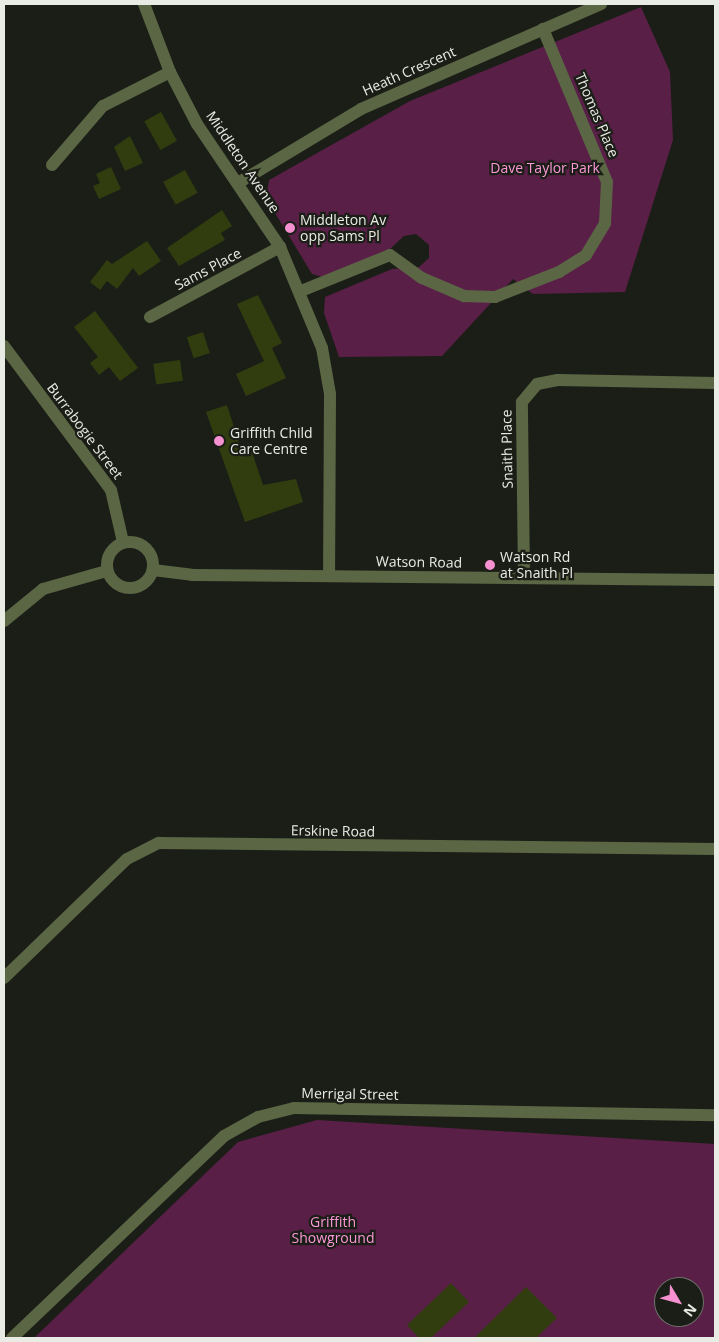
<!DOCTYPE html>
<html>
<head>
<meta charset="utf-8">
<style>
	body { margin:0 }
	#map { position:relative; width:719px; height:1342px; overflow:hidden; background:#1b1e16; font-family:"Open Sans",sans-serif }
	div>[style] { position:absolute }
	.green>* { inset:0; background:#591f47 }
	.building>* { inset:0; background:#313c0f; transform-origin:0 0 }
	.minor>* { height:12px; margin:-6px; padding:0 6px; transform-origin:6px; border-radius:6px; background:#5b6645 }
	.minor>.ring { margin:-6px; padding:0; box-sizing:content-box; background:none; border:12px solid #5b6645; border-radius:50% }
	.dots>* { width:14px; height:14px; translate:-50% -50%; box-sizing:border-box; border:2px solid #1b1e16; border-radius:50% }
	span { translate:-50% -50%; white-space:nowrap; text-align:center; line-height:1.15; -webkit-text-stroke:4.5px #1b1e16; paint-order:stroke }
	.street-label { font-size:14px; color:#e9ebe5 }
	.park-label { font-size:14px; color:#fc97d8 }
	.poi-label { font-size:14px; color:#e9ebe5 }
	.left { translate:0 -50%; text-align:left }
	.frame { position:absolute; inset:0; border:5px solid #e9ebe5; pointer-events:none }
	.north { position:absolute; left:654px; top:1277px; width:50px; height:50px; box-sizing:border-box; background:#1b1e16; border:1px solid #6d7069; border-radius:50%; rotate:127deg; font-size:14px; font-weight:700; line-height:20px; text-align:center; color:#e9ebe5 }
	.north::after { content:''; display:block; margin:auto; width:18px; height:22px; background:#f590d1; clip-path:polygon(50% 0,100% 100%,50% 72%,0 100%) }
</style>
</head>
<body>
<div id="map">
	<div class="green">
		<div style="clip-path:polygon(641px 7px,670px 72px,673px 140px,625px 292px,533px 294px,513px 279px,442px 356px,339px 357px,324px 313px,325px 297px,392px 269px,419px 267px,429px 258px,429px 245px,416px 234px,404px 236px,389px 250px,327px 278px,312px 274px,266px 198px,269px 180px,410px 101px)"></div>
		<div style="clip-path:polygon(evenodd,317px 1120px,715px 1144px,715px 1338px,34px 1338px,238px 1142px,317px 1120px,664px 1287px,694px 1287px,694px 1317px,664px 1317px,664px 1287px)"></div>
	</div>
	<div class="building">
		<div style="left:161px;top:112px;width:33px;height:19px;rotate:61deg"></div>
		<div style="clip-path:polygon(130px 136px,143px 163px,125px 171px,114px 147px)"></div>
		<div style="clip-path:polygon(111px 167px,121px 189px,99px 199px,93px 186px,100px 183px,96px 174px)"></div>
		<div style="left:185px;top:170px;width:26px;height:25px;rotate:61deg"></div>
		<div style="clip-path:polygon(222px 210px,232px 226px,221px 233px,225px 240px,179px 266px,167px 248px)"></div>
		<div style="clip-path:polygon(147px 241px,161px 261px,139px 276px,133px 268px,117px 289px,107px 281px,100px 290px,90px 282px,107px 260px,112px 264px)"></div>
		<div style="clip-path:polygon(258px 295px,282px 343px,272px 348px,286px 378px,246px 396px,236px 374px,264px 361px,237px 304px)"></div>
		<div style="clip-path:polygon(95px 311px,138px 368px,120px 381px,109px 367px,99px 375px,90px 363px,98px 357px,74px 327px)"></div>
		<div style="left:203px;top:332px;width:22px;height:17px;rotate:72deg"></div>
		<div style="left:180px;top:360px;width:21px;height:27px;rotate:82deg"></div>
		<div style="clip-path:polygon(227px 405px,240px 446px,249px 443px,263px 485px,296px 479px,303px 502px,245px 522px,206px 412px)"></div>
		<div style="clip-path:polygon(451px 1283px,469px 1302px,431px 1338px,419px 1338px,407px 1325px)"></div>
		<div style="clip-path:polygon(526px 1287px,557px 1318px,536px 1338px,474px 1338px)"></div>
	</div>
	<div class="minor">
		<div style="left:144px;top:4px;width:73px;rotate:69.1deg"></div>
		<div style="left:170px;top:72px;width:59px;rotate:62.6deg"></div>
		<div style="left:197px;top:124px;width:148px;rotate:56deg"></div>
		<div style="left:280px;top:247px;width:109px;rotate:67.4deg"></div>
		<div style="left:322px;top:348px;width:47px;rotate:80.1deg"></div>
		<div style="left:330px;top:394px;width:181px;rotate:90.3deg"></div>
		<div style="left:52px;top:165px;width:78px;rotate:-49.2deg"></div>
		<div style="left:103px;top:106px;width:75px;rotate:-26.9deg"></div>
		<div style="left:238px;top:183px;width:144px;rotate:-31deg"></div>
		<div style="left:361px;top:109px;width:262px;rotate:-23.6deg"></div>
		<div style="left:301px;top:291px;width:96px;rotate:-22deg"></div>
		<div style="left:390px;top:255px;width:39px;rotate:36deg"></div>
		<div style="left:422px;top:278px;width:46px;rotate:23.2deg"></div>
		<div style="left:464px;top:296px;width:31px;rotate:2deg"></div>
		<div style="left:495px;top:297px;width:69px;rotate:-21.3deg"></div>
		<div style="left:559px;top:272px;width:32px;rotate:-32deg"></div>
		<div style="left:586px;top:255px;width:37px;rotate:-59deg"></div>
		<div style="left:605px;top:223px;width:41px;rotate:-87.2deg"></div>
		<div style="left:607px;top:182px;width:166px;rotate:-112.7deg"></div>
		<div style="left:150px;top:317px;width:148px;rotate:-28.3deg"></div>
		<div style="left:4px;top:346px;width:179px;rotate:53.4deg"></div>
		<div style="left:111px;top:490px;width:53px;rotate:77deg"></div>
		<div class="ring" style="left:107px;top:542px;width:34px;height:34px"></div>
		<div style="left:153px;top:570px;width:39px;rotate:7deg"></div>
		<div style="left:192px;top:575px;width:523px;rotate:0.55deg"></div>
		<div style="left:524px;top:577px;width:175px;rotate:-90.7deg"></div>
		<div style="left:522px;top:402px;width:23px;rotate:-50deg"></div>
		<div style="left:537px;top:384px;width:21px;rotate:-11deg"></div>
		<div style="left:558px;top:380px;width:157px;rotate:1.1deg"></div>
		<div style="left:4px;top:621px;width:50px;rotate:-39.4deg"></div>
		<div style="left:43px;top:589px;width:66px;rotate:-15.9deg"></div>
		<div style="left:4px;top:978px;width:171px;rotate:-44.1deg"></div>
		<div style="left:127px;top:859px;width:36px;rotate:-27deg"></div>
		<div style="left:159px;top:843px;width:556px;rotate:0.62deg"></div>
		<div style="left:12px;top:1338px;width:293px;rotate:-43.6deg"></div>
		<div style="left:224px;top:1136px;width:39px;rotate:-29deg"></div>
		<div style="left:258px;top:1117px;width:37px;rotate:-14deg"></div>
		<div style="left:294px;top:1108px;width:421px;rotate:1deg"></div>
	</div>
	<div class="dots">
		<div style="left:290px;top:228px;background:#f590d1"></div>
		<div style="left:219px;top:441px;background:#f590d1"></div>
		<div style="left:490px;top:565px;background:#f590d1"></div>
	</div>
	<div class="street-label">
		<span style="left:409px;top:71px;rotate:-24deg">Heath Crescent</span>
		<span style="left:597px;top:115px;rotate:67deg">Thomas Place</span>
		<span style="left:243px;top:162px;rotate:56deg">Middleton Avenue</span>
		<span style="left:208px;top:269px;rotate:-28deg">Sams Place</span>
		<span style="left:85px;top:431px;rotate:53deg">Burrabogie Street</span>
		<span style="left:507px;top:449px;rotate:-91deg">Snaith Place</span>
		<span style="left:419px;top:562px;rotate:1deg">Watson Road</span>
		<span style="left:333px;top:831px;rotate:1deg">Erskine Road</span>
		<span style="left:350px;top:1094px;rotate:1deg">Merrigal Street</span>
	</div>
	<div class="park-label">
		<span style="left:545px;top:168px">Dave Taylor Park</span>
		<span style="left:333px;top:1230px">Griffith<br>Showground</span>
	</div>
	<div class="poi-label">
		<span class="left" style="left:300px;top:228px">Middleton Av<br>opp Sams Pl</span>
		<span class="left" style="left:230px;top:441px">Griffith Child<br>Care Centre</span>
		<span class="left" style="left:500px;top:565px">Watson Rd<br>at Snaith Pl</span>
	</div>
	<div class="frame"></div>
	<div class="north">N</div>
</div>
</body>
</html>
